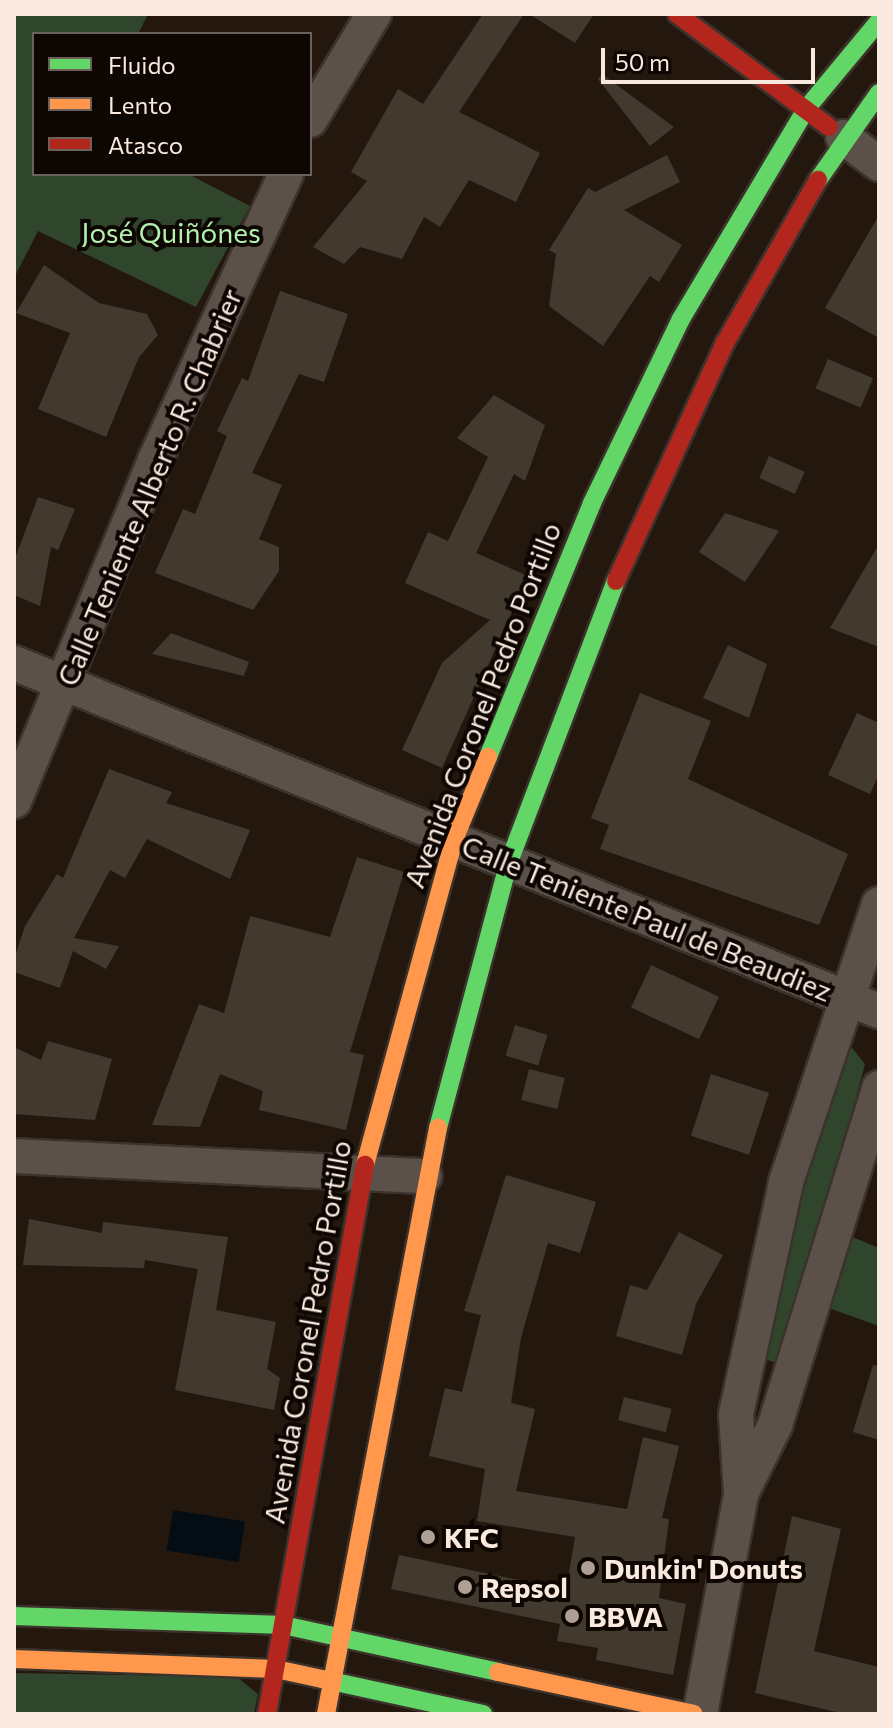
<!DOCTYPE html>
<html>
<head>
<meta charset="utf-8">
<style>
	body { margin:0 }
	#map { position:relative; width:893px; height:1728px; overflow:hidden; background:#24180e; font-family:Commissioner,sans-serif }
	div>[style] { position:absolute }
	.green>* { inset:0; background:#30462c }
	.water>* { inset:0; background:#030d13; transform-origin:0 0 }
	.building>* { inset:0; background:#42392f; transform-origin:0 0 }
	.roads { filter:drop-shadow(2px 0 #3c322c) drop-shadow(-2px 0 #3c322c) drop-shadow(0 2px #3c322c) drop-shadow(0 -2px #3c322c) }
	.street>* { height:34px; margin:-17px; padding:0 17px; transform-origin:17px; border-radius:17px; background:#5b5149 }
	.fast>* { height:18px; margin:-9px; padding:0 9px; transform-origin:9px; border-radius:9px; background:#63d668 }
	.slow>* { height:18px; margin:-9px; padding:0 9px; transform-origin:9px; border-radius:9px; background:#ff974d }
	.jam>* { height:18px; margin:-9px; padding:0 9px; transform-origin:9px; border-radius:9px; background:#b3261e }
	.dots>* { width:22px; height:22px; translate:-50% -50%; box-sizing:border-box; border:4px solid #0e0602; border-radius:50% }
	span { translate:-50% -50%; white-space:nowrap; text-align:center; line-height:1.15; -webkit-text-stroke:8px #0e0602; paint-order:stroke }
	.park-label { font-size:28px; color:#b2efae }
	.street-label { font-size:28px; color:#f9e9de }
	.poi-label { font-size:28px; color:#f9e9de; font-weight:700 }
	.left { translate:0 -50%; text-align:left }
	.frame { position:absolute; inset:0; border:16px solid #f9e9de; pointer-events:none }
	.legend { position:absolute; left:32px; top:32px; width:280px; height:144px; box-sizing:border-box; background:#0e0602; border:2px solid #6c615a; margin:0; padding:10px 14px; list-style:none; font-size:24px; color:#f9e9de }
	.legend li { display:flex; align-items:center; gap:16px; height:40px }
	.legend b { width:40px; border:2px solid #6c615a }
	.scale { position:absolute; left:601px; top:48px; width:214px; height:36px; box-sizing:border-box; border:4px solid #f9e9de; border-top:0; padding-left:10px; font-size:24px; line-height:28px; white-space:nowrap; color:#f9e9de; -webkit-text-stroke:6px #0e0602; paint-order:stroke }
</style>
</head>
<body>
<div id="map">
	<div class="green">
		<div style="clip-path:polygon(14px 14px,148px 14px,138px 34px,34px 34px,34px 174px,188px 174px,250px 206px,196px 307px,38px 231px,14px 278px)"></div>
		<div style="clip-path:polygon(852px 1048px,865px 1064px,788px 1350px,778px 1363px,767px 1360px,762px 1346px,837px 1057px)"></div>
		<div style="clip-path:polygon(850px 1236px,879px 1248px,879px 1326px,826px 1307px)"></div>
		<div style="clip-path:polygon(14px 1673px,237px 1677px,258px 1694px,254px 1714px,14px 1714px)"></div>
	</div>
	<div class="water">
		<div style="left:173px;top:1510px;width:73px;height:41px;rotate:9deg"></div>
	</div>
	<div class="building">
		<div style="clip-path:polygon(483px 14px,524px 14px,459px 112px,540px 153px,516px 202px,469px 180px,440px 227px,424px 217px,402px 259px,360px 247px,344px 264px,313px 247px,367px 181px,351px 172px,398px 89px,423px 104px)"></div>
		<div style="clip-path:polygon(529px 14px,594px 14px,575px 43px)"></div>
		<div style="clip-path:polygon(602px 74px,674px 127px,650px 146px,598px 79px)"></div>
		<div style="clip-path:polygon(667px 155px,680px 182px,624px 210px,682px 245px,659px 282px,650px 276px,603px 346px,549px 306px,556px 254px,549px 250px,588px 188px,595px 192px)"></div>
		<div style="clip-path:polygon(879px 215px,879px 338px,825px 308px)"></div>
		<div style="clip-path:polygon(44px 265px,99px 303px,147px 314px,158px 335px,139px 357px,106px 437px,38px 409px,70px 333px,16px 313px)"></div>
		<div style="clip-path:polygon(280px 291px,348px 314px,324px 382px,299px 374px,252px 473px,282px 485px,259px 539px,279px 547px,279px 571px,253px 610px,155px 573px,183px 509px,195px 514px,227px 436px,217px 431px,242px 378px,248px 381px)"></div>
		<div style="left:828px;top:359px;width:49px;height:32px;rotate:23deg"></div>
		<div style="clip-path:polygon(494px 395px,545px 425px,525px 481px,514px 474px,476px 553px,528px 576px,442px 768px,402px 750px,442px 663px,490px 620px,405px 583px,428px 532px,448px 541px,488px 457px,457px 438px)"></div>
		<div style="left:769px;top:456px;width:39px;height:24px;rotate:24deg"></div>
		<div style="clip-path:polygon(38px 497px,75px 509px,58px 550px,51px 547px,40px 606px,14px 595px,14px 561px)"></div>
		<div style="clip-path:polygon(725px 513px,779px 531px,745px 582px,699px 552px)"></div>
		<div style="clip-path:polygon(879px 544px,879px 647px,830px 628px)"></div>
		<div style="clip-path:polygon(171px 633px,249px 662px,244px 676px,152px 654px)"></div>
		<div style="clip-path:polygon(728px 645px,767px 664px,749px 718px,703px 698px)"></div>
		<div style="clip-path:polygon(640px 693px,711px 721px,688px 779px,848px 854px,819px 925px,600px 849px,609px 825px,591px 818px)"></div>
		<div style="clip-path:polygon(857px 713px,879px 723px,879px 774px,870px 794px,828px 775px)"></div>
		<div style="clip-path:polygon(109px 769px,172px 792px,166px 803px,250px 830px,230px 879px,147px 839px,125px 878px,110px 870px,74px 938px,119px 946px,106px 969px,73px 951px,60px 988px,14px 972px,14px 959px,25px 926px,57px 874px,63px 878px)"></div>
		<div style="clip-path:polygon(357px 857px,404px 872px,350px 1052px,364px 1055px,346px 1130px,259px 1110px,263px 1091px,220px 1074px,200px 1127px,152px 1125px,199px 1004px,224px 1013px,250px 916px,330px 937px)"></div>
		<div style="left:651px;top:965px;width:75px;height:47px;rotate:25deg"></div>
		<div style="left:515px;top:1025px;width:34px;height:32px;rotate:17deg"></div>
		<div style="clip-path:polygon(48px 1041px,112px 1059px,95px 1120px,14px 1114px,14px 1047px,41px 1060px)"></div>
		<div style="left:529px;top:1069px;width:37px;height:32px;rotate:14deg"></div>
		<div style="left:711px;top:1074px;width:61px;height:65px;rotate:18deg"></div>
		<div style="clip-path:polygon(506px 1175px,596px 1202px,580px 1253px,548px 1243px,521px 1338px,511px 1403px,535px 1409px,516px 1491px,627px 1509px,643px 1437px,679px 1446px,662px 1518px,669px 1519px,659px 1598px,686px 1604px,673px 1675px,596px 1660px,598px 1648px,557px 1641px,560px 1624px,391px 1589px,399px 1555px,566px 1590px,575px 1537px,477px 1521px,485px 1469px,429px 1456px,445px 1388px,462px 1392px,481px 1315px,464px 1311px)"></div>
		<div style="clip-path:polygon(29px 1219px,102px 1233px,103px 1222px,228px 1237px,216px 1310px,276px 1322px,267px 1369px,280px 1378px,274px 1410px,175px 1390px,198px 1269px,145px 1260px,144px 1268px,23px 1265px)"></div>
		<div style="clip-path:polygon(679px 1232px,723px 1255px,696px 1304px,682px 1355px,616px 1336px,630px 1285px,647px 1290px)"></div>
		<div style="clip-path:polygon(873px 1365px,879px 1366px,879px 1440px,853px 1432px)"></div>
		<div style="left:624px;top:1397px;width:49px;height:24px;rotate:14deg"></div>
		<div style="clip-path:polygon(792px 1516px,841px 1529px,814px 1651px,879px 1667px,879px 1714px,845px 1714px,755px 1693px)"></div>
	</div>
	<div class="roads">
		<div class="street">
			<div style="left:310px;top:120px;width:124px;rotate:-58.9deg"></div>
			<div style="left:843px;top:137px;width:45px;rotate:36.9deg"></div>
			<div style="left:14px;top:663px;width:932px;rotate:21.92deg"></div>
			<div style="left:14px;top:801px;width:371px;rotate:-67.5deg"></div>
			<div style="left:156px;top:458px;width:312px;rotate:-65.4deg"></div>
			<div style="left:14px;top:1156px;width:411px;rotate:2.8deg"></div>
			<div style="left:741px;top:1494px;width:80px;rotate:-93.6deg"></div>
			<div style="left:736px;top:1414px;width:237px;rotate:-77.8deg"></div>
			<div style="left:786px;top:1182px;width:293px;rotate:-71.5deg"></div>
			<div style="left:700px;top:1714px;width:224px;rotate:-79.4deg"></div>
			<div style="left:741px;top:1494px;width:77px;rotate:-63.8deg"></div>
			<div style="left:775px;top:1425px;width:353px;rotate:-72.8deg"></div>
		</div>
		<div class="fast">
			<div style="left:818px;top:180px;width:106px;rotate:-55deg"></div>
			<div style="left:488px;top:757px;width:274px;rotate:-67.7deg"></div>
			<div style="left:592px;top:503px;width:204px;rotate:-64.2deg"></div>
			<div style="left:681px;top:319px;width:244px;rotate:-59.2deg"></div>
			<div style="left:806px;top:109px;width:114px;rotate:-50.3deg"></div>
			<div style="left:438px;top:1128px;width:275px;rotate:-75.1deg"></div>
			<div style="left:509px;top:862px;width:301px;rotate:-69.2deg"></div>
			<div style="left:14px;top:1616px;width:269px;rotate:1.9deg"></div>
			<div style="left:283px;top:1625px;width:220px;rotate:12.3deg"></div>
			<div style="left:322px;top:1679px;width:165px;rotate:12.3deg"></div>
		</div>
		<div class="slow">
			<div style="left:365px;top:1165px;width:337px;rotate:-74.7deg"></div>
			<div style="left:454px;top:840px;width:90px;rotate:-67.7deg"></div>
			<div style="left:14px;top:1659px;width:262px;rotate:2.2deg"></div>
			<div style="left:276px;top:1669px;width:47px;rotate:12.3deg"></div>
			<div style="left:498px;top:1672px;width:200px;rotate:12.1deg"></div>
			<div style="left:326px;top:1714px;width:597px;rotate:-79.18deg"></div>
		</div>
		<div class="jam">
			<div style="left:677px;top:14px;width:189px;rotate:36.6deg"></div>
			<div style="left:616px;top:581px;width:262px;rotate:-65.4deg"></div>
			<div style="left:725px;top:343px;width:188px;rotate:-60.3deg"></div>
			<div style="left:267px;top:1714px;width:558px;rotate:-79.88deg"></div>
		</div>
	</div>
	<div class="dots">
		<div style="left:428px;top:1537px;background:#aea095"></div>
		<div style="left:588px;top:1568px;background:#aea095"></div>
		<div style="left:465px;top:1587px;background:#aea095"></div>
		<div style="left:572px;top:1616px;background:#aea095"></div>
	</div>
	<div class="park-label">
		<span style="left:171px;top:232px">José Quiñónes</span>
	</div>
	<div class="street-label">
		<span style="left:149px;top:487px;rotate:-67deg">Calle Teniente Alberto R. Chabrier</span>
		<span style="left:482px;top:705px;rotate:-69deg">Avenida Coronel Pedro Portillo</span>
		<span style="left:647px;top:918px;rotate:22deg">Calle Teniente Paul de Beaudiez</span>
		<span style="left:307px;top:1332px;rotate:-80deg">Avenida Coronel Pedro Portillo</span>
	</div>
	<div class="poi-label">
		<span class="left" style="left:444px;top:1537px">KFC</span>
		<span class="left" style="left:604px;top:1568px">Dunkin' Donuts</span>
		<span class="left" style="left:481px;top:1587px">Repsol</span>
		<span class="left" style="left:588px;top:1616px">BBVA</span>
	</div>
	<div class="frame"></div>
	<ul class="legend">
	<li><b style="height:10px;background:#63d668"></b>Fluido</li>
	<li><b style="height:10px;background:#ff974d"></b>Lento</li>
	<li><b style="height:10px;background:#b3261e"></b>Atasco</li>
	</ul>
	<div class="scale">50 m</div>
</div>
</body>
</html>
